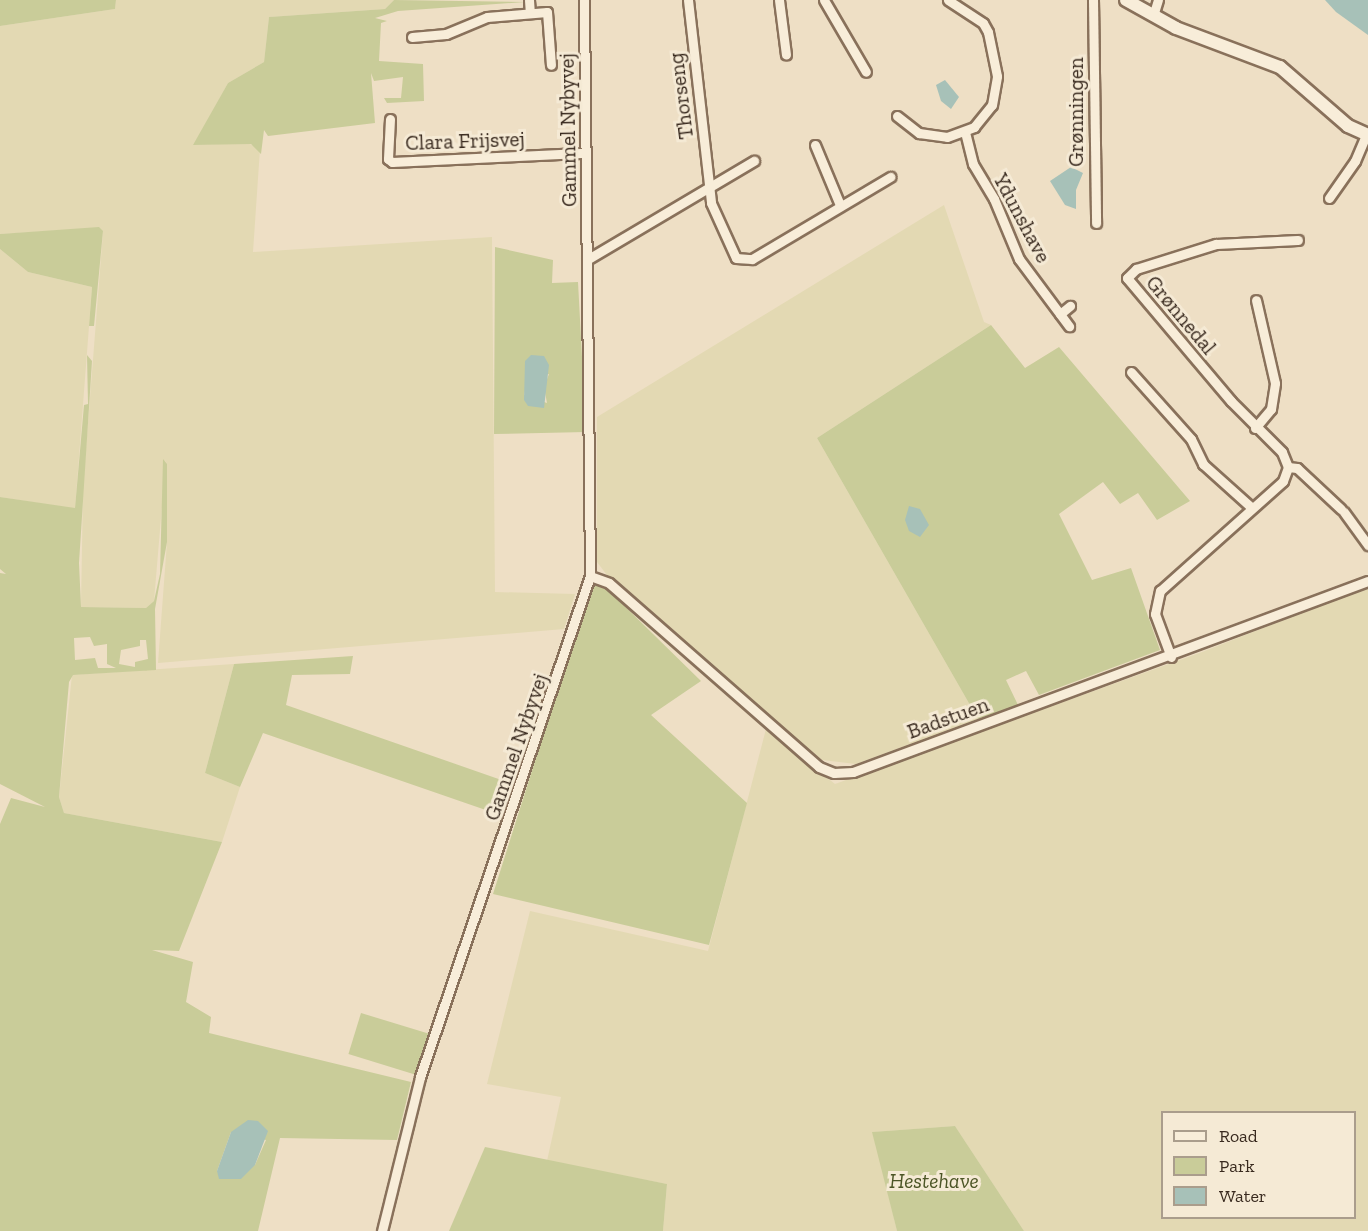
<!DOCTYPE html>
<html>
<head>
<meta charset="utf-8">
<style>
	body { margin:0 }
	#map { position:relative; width:1368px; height:1231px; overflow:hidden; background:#eedfc5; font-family:"Zilla Slab",serif }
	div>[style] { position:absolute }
	.farmland>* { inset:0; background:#e3d9b3 }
	.green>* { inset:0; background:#c9cc99; transform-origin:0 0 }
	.water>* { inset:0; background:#a7c1b8 }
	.roads { filter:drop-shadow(2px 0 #89715b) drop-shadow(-2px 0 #89715b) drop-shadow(0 2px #89715b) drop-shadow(0 -2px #89715b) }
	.street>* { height:9px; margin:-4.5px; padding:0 4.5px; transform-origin:4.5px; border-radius:4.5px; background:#f8edd9 }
	.secondary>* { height:12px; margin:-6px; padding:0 6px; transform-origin:6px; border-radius:6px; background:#f8edd9 }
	span { translate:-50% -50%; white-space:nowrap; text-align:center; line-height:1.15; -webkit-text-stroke:6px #f5ead5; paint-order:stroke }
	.street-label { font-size:21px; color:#392a1f }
	.park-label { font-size:21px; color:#4c5526; font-style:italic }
	.legend { position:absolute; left:1161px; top:1111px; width:195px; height:108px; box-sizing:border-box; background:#f5ead5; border:2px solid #aa9d8c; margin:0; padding:8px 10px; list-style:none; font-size:18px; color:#392a1f }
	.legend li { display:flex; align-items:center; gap:12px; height:30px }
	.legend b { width:30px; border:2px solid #aa9d8c }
</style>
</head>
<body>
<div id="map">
	<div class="farmland">
		<div style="clip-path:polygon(116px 0,394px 0,385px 9px,269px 17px,264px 62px,228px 83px,194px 145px,248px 143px,260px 149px,253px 252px,492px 237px,495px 592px,575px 594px,564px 629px,158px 663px,167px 542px,166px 459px,154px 601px,146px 608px,81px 607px,83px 487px,103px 232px,99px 228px,0 234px,0 26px,115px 9px)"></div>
		<div style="clip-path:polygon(944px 205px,984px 322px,991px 325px,817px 438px,978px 719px,856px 764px,822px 760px,613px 583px,597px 562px,597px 417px)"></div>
		<div style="clip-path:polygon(0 249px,28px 272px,92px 287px,75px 509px,0 497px)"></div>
		<div style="clip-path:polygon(evenodd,1368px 587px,1368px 1231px,1024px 1231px,955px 1126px,873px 1132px,897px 1231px,663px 1231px,667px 1184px,547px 1161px,561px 1097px,487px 1084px,530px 911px,708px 951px,766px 729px,835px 784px,1202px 652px,1368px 587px,1162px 1112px,1354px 1112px,1354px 1218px,1162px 1218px,1162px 1112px)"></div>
		<div style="clip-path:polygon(234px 664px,205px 773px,240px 787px,222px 842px,64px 813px,59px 797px,72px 675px)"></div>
	</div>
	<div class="green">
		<div style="clip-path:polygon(0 0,116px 0,115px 9px,0 26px)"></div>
		<div style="clip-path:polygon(394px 0,525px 2px,398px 11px,375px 18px,387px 21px,381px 23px,379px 61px,423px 64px,424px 101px,387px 103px,384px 98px,401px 98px,403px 77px,374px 81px,371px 73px,375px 123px,268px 136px,264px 130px,261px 154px,251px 144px,193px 145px,228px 83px,264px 62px,269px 17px,385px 9px)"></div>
		<div style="clip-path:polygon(99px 227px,103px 231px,94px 326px,89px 326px,92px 287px,28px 272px,0 249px,0 234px)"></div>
		<div style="clip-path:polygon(evenodd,495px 247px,553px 260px,552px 283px,578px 282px,586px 432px,494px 434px,495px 247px,549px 374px,544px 387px,547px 403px,524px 395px,528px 379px,549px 374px)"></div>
		<div style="clip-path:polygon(991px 325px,1025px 368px,1059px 347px,1190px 501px,1157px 520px,1138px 493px,1120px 504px,1103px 482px,1059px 514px,1092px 580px,1131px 568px,1160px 650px,1039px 695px,1026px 671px,1006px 680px,1018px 705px,978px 719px,817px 438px)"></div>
		<div style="clip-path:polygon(evenodd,87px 355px,92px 361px,79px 563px,81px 607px,146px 608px,154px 601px,160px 574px,163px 459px,167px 464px,167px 542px,155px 609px,156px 670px,73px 675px,69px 682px,59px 797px,64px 813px,222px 842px,179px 951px,152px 950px,193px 962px,186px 1002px,211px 1017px,209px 1033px,411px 1082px,397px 1140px,280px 1138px,258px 1231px,0 1231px,0 824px,11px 798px,45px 807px,0 784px,0 573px,6px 574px,0 569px,0 497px,75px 508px,84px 405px,88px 404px,87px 355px,90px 637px,94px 646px,107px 644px,107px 664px,116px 668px,98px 668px,95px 658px,75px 660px,74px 638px,90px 637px,87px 355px,140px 640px,146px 640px,148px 659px,135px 662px,135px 667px,119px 664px,121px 650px,140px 646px,140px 640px,87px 355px,231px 1132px,266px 1140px,255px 1165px,217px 1171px,231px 1132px)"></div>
		<div style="clip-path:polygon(591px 584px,604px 586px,701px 681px,651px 715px,747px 803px,709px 945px,493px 894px)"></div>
		<div style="clip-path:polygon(353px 656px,350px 674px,292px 675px,286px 705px,516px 785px,506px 817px,263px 733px,240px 787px,205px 773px,234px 664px)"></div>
		<div style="left:361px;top:1013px;width:72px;height:43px;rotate:17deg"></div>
		<div style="clip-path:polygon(955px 1126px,1024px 1231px,897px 1231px,872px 1132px)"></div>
		<div style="clip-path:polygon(485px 1147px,667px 1184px,663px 1231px,449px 1231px)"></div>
	</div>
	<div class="water">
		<div style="clip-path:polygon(1325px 0,1368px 0,1368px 35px,1336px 12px)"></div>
		<div style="clip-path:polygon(945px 80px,959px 97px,951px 109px,941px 101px,936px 85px)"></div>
		<div style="clip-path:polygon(1071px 167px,1083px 173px,1076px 190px,1076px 209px,1065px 205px,1050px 181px)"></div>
		<div style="clip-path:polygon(531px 355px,544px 356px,549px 365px,544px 408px,528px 406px,524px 400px,525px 361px)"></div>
		<div style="clip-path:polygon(909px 506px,920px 509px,929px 525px,920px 537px,909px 531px,905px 520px)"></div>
		<div style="clip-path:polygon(248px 1120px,258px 1121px,268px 1131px,255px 1165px,241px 1179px,219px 1179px,217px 1171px,231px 1132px)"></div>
	</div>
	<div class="roads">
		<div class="street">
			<div style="left:529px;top:0;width:13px;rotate:86deg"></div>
			<div style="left:688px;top:0;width:204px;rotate:83.5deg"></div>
			<div style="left:711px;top:203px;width:60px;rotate:65.6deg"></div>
			<div style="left:736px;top:258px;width:16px;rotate:4deg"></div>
			<div style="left:752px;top:259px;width:161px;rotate:-30.7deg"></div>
			<div style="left:779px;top:0;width:55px;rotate:82.7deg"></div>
			<div style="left:824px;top:0;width:83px;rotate:59.7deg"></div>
			<div style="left:1093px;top:0;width:223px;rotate:89.2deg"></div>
			<div style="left:1153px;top:16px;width:17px;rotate:-73deg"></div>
			<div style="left:412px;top:37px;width:34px;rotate:-5deg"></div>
			<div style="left:446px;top:34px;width:44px;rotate:-22.5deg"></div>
			<div style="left:487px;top:17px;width:60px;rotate:-4.8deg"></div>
			<div style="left:547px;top:12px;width:53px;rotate:85.7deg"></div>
			<div style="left:897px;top:116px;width:28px;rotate:38deg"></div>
			<div style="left:919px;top:133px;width:28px;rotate:8deg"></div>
			<div style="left:947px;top:137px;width:29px;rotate:-20deg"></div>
			<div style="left:974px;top:127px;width:28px;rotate:-51deg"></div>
			<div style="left:992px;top:105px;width:29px;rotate:-80deg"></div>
			<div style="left:997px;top:76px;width:45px;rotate:-101.6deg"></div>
			<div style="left:988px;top:32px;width:10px;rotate:-119deg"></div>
			<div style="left:983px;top:23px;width:42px;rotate:-146.7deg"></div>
			<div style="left:390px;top:119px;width:40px;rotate:92.9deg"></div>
			<div style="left:388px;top:159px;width:5px;rotate:37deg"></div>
			<div style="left:392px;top:162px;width:194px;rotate:-2.7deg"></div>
			<div style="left:965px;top:132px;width:33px;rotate:76deg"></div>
			<div style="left:973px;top:164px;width:41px;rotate:59deg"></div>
			<div style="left:994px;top:199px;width:65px;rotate:67.4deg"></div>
			<div style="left:1019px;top:259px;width:84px;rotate:53.3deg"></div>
			<div style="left:815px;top:145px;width:65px;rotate:67.4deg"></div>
			<div style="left:1329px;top:198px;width:45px;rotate:-54.9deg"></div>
			<div style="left:1355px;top:161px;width:28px;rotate:-67deg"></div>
			<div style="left:588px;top:259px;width:193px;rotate:-30.6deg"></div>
			<div style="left:1060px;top:314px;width:13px;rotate:-39deg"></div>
			<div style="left:1131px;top:372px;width:90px;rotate:48.2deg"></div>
			<div style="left:1191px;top:439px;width:28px;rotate:64deg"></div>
			<div style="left:1203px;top:464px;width:66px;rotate:41.9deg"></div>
			<div style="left:1255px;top:428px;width:25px;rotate:-50deg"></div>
			<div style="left:1271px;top:409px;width:26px;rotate:-81deg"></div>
			<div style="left:1275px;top:383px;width:85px;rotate:-102.9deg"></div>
			<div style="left:1288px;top:467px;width:9px;rotate:6deg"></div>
			<div style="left:1297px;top:468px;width:60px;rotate:43deg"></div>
			<div style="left:1344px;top:512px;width:41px;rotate:54deg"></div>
			<div style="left:590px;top:576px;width:20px;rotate:20deg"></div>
			<div style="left:609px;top:583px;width:279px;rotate:41.2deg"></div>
			<div style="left:819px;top:767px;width:16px;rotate:22deg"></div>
			<div style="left:834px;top:773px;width:19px;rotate:-3deg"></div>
			<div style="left:853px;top:772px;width:549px;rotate:-20.35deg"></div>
			<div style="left:1171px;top:657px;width:46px;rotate:-110.4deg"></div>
			<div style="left:1155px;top:614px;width:24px;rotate:-78deg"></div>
			<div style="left:1160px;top:591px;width:165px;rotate:-41.8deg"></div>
			<div style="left:1283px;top:481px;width:15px;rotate:-70deg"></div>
			<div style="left:1288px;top:467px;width:16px;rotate:-112deg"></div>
			<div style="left:1282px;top:452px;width:72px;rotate:-135deg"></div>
			<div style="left:1231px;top:401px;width:161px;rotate:-130.2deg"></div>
			<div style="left:1127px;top:278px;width:13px;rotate:-45deg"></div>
			<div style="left:1136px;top:269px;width:84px;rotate:-17.4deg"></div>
			<div style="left:1216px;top:244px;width:82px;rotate:-2.8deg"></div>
			<div style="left:382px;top:1231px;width:159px;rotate:-76.1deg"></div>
			<div style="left:420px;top:1077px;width:529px;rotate:-71.26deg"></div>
			<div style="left:590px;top:576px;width:576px;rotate:-90.6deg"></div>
		</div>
		<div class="secondary">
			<div style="left:1126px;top:0;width:57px;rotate:29.2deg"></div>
			<div style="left:1176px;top:28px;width:111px;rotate:20.6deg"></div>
			<div style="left:1280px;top:67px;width:90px;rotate:40.9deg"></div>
			<div style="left:1348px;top:126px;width:22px;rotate:24deg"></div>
		</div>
	</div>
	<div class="street-label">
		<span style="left:681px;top:96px;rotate:-97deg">Thorseng</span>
		<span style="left:1076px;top:112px;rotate:-90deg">Grønningen</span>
		<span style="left:568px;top:130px;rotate:-91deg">Gammel Nybyvej</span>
		<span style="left:465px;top:141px;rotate:-2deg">Clara Frijsvej</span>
		<span style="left:1022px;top:218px;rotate:62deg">Ydunshave</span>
		<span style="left:1181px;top:315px;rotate:50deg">Grønnedal</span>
		<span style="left:948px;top:718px;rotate:-20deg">Badstuen</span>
		<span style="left:516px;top:747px;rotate:-71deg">Gammel Nybyvej</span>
	</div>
	<div class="park-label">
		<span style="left:934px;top:1181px">Hestehave</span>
	</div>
	<ul class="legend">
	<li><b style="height:8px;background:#f8edd9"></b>Road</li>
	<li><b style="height:16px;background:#c9cc99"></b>Park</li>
	<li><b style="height:16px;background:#a7c1b8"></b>Water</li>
	</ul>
</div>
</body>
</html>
